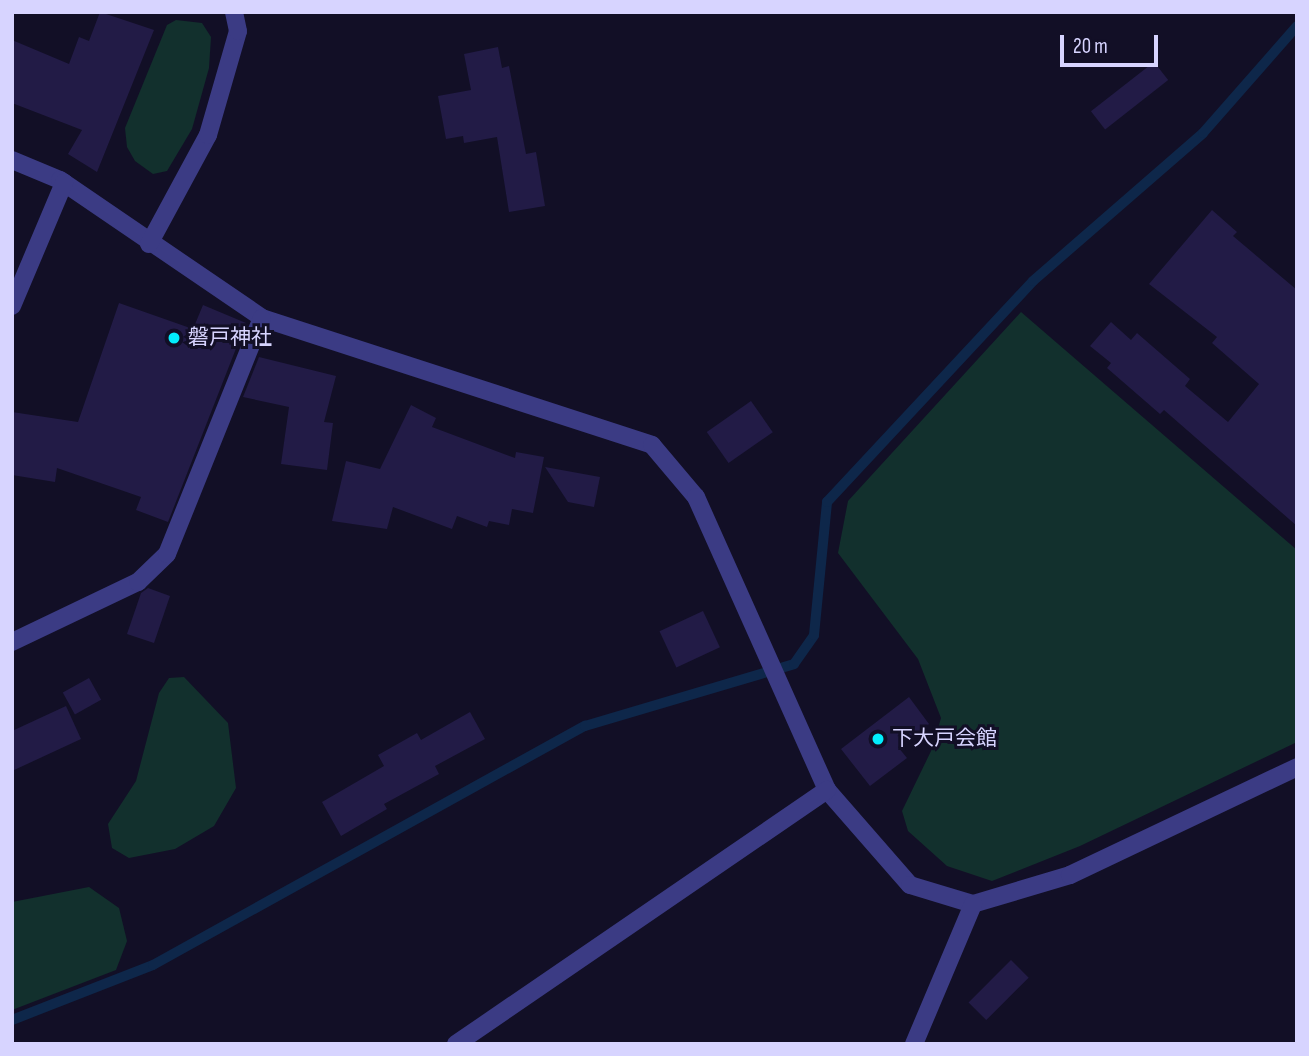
<!DOCTYPE html>
<html>
<head>
<meta charset="utf-8">
<style>
	body { margin:0 }
	#map { position:relative; width:1309px; height:1056px; overflow:hidden; background:#120f26; font-family:"Sofia Sans Condensed","Noto Sans JP",sans-serif }
	div>[style] { position:absolute }
	.green>* { inset:0; background:#12302d }
	.stream>* { height:10px; margin:-5px; padding:0 5px; transform-origin:5px; border-radius:5px; background:#0e274a }
	.building>* { inset:0; background:#221b46; transform-origin:0 0 }
	.minor>* { height:18px; margin:-9px; padding:0 9px; transform-origin:9px; border-radius:9px; background:#3b3b84 }
	.dots>* { width:19px; height:19px; translate:-50% -50%; box-sizing:border-box; border:4px solid #120f26; border-radius:50% }
	span { translate:-50% -50%; white-space:nowrap; text-align:center; line-height:1.15; -webkit-text-stroke:6px #120f26; paint-order:stroke }
	.poi-label { font-size:21px; color:#d7d4ff }
	.left { translate:0 -50%; text-align:left }
	.frame { position:absolute; inset:0; border:14px solid #d7d4ff; pointer-events:none }
	.scale { position:absolute; left:1060px; top:35px; width:98px; height:32px; box-sizing:border-box; border:4px solid #d7d4ff; border-top:0; padding-left:9px; font-size:21px; line-height:24px; white-space:nowrap; color:#d7d4ff; -webkit-text-stroke:5px #120f26; paint-order:stroke }
</style>
</head>
<body>
<div id="map">
	<div class="green">
		<div style="clip-path:polygon(176px 20px,202px 23px,211px 37px,209px 68px,192px 129px,167px 171px,153px 174px,135px 161px,127px 147px,125px 128px,167px 25px)"></div>
		<div style="clip-path:polygon(1021px 312px,1297px 550px,1297px 742px,1080px 846px,992px 881px,947px 866px,908px 831px,902px 811px,932px 749px,941px 718px,918px 659px,838px 553px,848px 501px)"></div>
		<div style="clip-path:polygon(184px 677px,228px 723px,236px 788px,214px 826px,175px 849px,129px 858px,112px 848px,108px 824px,136px 781px,159px 693px,169px 678px)"></div>
		<div style="clip-path:polygon(89px 887px,119px 908px,127px 941px,116px 970px,12px 1010px,12px 902px)"></div>
	</div>
	<div class="stream">
		<div style="left:12px;top:1020px;width:151px;rotate:-21.3deg"></div>
		<div style="left:153px;top:965px;width:494px;rotate:-29deg"></div>
		<div style="left:585px;top:726px;width:218px;rotate:-16.5deg"></div>
		<div style="left:794px;top:664px;width:35px;rotate:-55deg"></div>
		<div style="left:814px;top:635px;width:134px;rotate:-84.4deg"></div>
		<div style="left:827px;top:502px;width:302px;rotate:-47deg"></div>
		<div style="left:1033px;top:281px;width:225px;rotate:-41deg"></div>
		<div style="left:1203px;top:133px;width:142px;rotate:-48.7deg"></div>
	</div>
	<div class="building">
		<div style="clip-path:polygon(100px 12px,154px 30px,97px 172px,68px 154px,82px 130px,12px 103px,12px 40px,69px 64px,79px 37px,89px 41px)"></div>
		<div style="clip-path:polygon(498px 47px,502px 68px,509px 66px,526px 154px,536px 152px,545px 206px,509px 212px,497px 137px,464px 143px,463px 136px,446px 139px,438px 96px,471px 90px,464px 54px)"></div>
		<div style="left:1154px;top:62px;width:23px;height:80px;rotate:52deg"></div>
		<div style="clip-path:polygon(1212px 210px,1237px 232px,1233px 236px,1297px 290px,1297px 526px,1164px 410px,1160px 414px,1107px 368px,1111px 363px,1090px 346px,1111px 322px,1131px 340px,1137px 333px,1190px 379px,1185px 386px,1228px 422px,1259px 384px,1212px 343px,1217px 337px,1149px 284px)"></div>
		<div style="clip-path:polygon(119px 303px,193px 329px,203px 305px,246px 323px,168px 522px,136px 510px,141px 497px,57px 468px,55px 482px,12px 475px,12px 412px,78px 422px)"></div>
		<div style="clip-path:polygon(259px 357px,336px 376px,324px 422px,333px 423px,327px 470px,281px 464px,289px 407px,243px 397px)"></div>
		<div style="left:751px;top:401px;width:38px;height:54px;rotate:55deg"></div>
		<div style="clip-path:polygon(411px 405px,436px 418px,432px 427px,515px 458px,516px 452px,544px 457px,533px 513px,512px 509px,509px 525px,489px 521px,487px 527px,457px 516px,452px 529px,393px 507px,387px 529px,332px 521px,346px 461px,380px 469px)"></div>
		<div style="clip-path:polygon(545px 467px,600px 477px,594px 507px,568px 502px)"></div>
		<div style="clip-path:polygon(148px 588px,170px 596px,154px 643px,127px 634px,141px 593px)"></div>
		<div style="left:703px;top:611px;width:40px;height:48px;rotate:65deg"></div>
		<div style="left:89px;top:678px;width:25px;height:30px;rotate:61deg"></div>
		<div style="clip-path:polygon(909px 697px,929px 724px,898px 747px,907px 758px,870px 786px,841px 749px)"></div>
		<div style="clip-path:polygon(66px 706px,81px 739px,12px 771px,12px 731px)"></div>
		<div style="clip-path:polygon(470px 712px,485px 739px,435px 766px,439px 774px,384px 804px,387px 809px,341px 836px,322px 802px,384px 766px,378px 755px,417px 733px,421px 740px)"></div>
		<div style="left:1011px;top:960px;width:25px;height:60px;rotate:45deg"></div>
	</div>
	<div class="minor">
		<div style="left:12px;top:160px;width:52px;rotate:22.6deg"></div>
		<div style="left:60px;top:180px;width:245px;rotate:34.3deg"></div>
		<div style="left:262px;top:318px;width:410px;rotate:18deg"></div>
		<div style="left:652px;top:445px;width:68px;rotate:49.8deg"></div>
		<div style="left:696px;top:497px;width:321px;rotate:65.9deg"></div>
		<div style="left:827px;top:790px;width:126px;rotate:48.9deg"></div>
		<div style="left:910px;top:885px;width:66px;rotate:16.8deg"></div>
		<div style="left:973px;top:904px;width:101px;rotate:-16.6deg"></div>
		<div style="left:1070px;top:875px;width:251px;rotate:-25.4deg"></div>
		<div style="left:149px;top:244px;width:124px;rotate:-61.6deg"></div>
		<div style="left:208px;top:135px;width:108px;rotate:-73.9deg"></div>
		<div style="left:238px;top:31px;width:19px;rotate:-102deg"></div>
		<div style="left:12px;top:306px;width:134px;rotate:-67.1deg"></div>
		<div style="left:12px;top:642px;width:140px;rotate:-25.5deg"></div>
		<div style="left:138px;top:582px;width:40px;rotate:-44deg"></div>
		<div style="left:167px;top:554px;width:254px;rotate:-68.1deg"></div>
		<div style="left:456px;top:1044px;width:450px;rotate:-34.4deg"></div>
		<div style="left:914px;top:1044px;width:152px;rotate:-67.1deg"></div>
	</div>
	<div class="dots">
		<div style="left:174px;top:338px;background:#02edfc"></div>
		<div style="left:878px;top:739px;background:#02edfc"></div>
	</div>
	<div class="poi-label">
		<span class="left" style="left:188px;top:338px">磐戸神社</span>
		<span class="left" style="left:892px;top:739px">下大戸会館</span>
	</div>
	<div class="frame"></div>
	<div class="scale">20 m</div>
</div>
</body>
</html>
